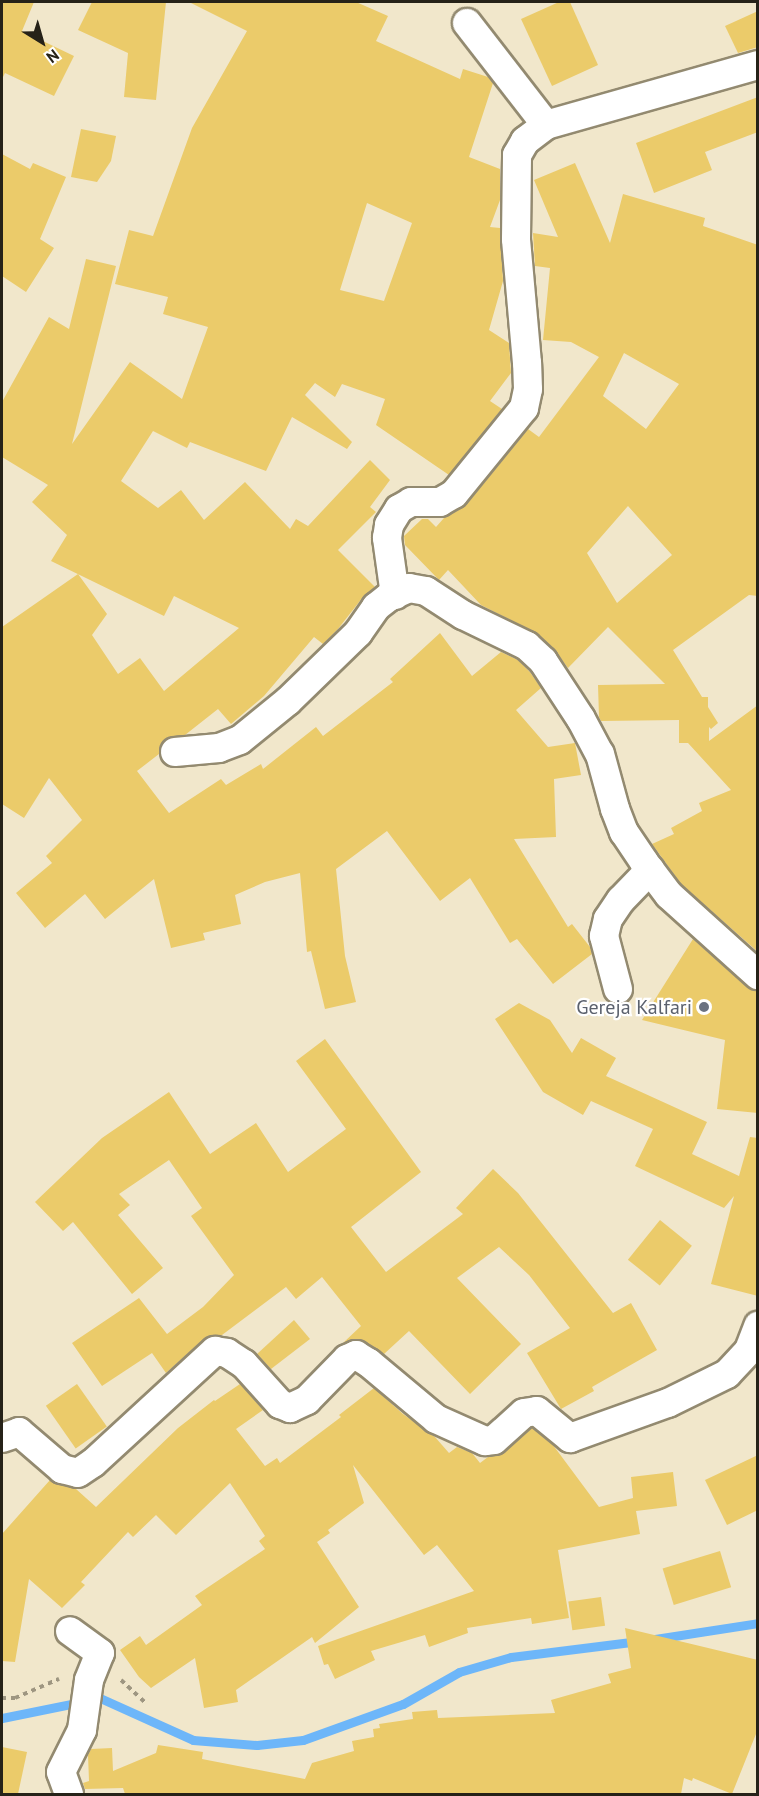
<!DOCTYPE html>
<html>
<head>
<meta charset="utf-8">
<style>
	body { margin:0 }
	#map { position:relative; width:759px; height:1796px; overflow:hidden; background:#f1e7cb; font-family:"PT Sans",sans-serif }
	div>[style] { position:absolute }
	.stream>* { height:9px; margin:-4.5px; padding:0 4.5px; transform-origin:4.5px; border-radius:4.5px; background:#6db6f9 }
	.building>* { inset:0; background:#ebcb6a; transform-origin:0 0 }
	.path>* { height:4px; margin-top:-2px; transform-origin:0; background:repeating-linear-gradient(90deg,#9e9681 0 4.5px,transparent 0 9px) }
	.roads { filter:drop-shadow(2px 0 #938a70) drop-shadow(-2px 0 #938a70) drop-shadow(0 2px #938a70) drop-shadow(0 -2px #938a70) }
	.minor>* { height:28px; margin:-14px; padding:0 14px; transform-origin:14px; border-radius:14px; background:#fff }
	.dots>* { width:16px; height:16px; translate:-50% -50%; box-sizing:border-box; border:3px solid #fff; border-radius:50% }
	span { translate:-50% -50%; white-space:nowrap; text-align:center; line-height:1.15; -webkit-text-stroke:4.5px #fff; paint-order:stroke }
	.worship-label { font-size:20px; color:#5b616d }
	.right { translate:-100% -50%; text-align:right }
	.frame { position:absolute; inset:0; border:3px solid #262218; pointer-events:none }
	.north { position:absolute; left:12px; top:12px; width:60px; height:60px; -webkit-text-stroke:4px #fff; paint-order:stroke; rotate:143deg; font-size:16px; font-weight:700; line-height:24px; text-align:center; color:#262218 }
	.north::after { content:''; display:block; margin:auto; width:21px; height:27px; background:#262218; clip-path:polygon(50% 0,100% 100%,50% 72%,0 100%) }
</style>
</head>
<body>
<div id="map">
	<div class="stream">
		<div style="left:655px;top:1639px;width:104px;rotate:-8.8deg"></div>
		<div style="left:2px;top:1718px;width:100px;rotate:-11.5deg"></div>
		<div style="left:100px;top:1698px;width:102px;rotate:24.3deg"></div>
		<div style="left:193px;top:1740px;width:64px;rotate:4.5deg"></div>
		<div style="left:257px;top:1745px;width:46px;rotate:-6.2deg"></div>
		<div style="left:303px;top:1740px;width:106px;rotate:-19.8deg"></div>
		<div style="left:403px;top:1704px;width:64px;rotate:-29.7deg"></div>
		<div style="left:459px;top:1672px;width:54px;rotate:-16.1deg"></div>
		<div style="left:511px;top:1657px;width:129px;rotate:-7.1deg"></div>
	</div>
	<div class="building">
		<div style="clip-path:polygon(2px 2px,34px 2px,22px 31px,74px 56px,54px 96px,5px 73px,2px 79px)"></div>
		<div style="clip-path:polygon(92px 2px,166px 2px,156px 100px,124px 97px,128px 53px,78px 30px)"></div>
		<div style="clip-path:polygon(evenodd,189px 2px,356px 2px,388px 16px,376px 41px,460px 79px,463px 69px,488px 77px,493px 83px,469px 157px,500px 169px,500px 200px,490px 227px,500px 228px,503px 281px,489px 330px,509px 343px,511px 373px,490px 401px,502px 409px,449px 475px,376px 425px,385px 399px,342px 384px,335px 397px,315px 383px,305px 395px,352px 442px,347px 449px,292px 417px,266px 471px,190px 442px,187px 448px,153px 431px,121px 481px,158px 508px,181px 490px,204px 520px,245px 482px,290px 529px,296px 519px,308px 526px,370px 460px,390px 480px,370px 507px,376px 512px,338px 550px,375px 587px,363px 597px,338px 629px,323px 644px,314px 637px,264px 696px,231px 724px,218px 709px,185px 735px,165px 739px,160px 746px,159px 754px,137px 771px,169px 813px,221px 779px,226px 785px,261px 764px,263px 769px,316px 727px,323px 736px,393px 682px,390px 679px,440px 633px,472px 676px,501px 652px,518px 660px,530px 672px,541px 688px,516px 710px,548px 747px,575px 743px,581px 775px,554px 779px,556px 837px,514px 839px,568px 927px,572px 924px,590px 947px,592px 954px,553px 984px,517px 939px,510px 943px,470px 878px,440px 901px,387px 831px,336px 869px,345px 956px,356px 1002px,325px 1009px,311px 951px,307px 952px,300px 873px,265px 882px,235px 895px,241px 924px,203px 933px,205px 940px,171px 948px,154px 879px,105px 919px,85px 894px,45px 928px,16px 893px,52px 863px,46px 856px,82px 820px,49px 778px,24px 818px,2px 804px,2px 627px,78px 574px,107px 614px,92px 635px,118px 674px,140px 658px,164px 691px,239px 628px,174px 596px,164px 616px,51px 561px,67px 535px,32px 502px,48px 485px,2px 457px,2px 402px,49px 317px,69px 329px,86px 259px,116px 266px,72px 444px,130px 362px,182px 399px,208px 327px,163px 314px,168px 297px,115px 284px,129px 230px,153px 236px,192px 128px,247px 31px,189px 2px,367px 203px,412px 223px,384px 301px,340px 290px,367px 203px)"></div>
		<div style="clip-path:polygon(559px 2px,570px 2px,598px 65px,552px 86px,521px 19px)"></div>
		<div style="clip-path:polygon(758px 11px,758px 47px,738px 53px,725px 26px)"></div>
		<div style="clip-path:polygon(758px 97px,758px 132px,705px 152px,712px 170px,654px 193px,636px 143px)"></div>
		<div style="clip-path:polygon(81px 129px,116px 136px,111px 161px,97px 182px,71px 177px)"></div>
		<div style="clip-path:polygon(2px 154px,30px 169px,33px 163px,66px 177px,40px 239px,54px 248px,26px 292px,2px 276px)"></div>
		<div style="clip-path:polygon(evenodd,575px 163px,610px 243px,623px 194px,705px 218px,703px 226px,758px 245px,758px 596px,749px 595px,673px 650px,702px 697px,708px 697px,708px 707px,718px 723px,711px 729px,709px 727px,709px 741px,758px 705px,758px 952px,681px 884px,652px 844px,674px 834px,671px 828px,702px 811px,699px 803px,731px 790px,688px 743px,679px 743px,679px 720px,601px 721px,599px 717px,598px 685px,665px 684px,608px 627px,568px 668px,554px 649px,538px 634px,481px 605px,448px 570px,439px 580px,405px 545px,404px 536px,422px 519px,428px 519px,436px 527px,444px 518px,466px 505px,528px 429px,539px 437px,599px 357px,571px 342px,543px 340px,550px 268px,535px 266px,533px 233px,558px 237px,534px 180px,575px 163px,624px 353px,679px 384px,646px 429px,603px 396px,624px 353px,575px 163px,628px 506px,672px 555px,617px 603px,587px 553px,628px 506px)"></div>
		<div style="clip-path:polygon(693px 939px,747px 987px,758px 991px,758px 1113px,717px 1109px,725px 1040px,642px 1020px)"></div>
		<div style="clip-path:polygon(519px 1003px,550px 1020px,572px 1053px,581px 1038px,616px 1058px,606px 1076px,707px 1122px,692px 1154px,739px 1176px,750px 1137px,758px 1138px,758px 1296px,711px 1284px,734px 1196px,724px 1208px,635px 1166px,653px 1129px,591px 1101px,583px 1115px,543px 1092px,495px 1019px)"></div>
		<div style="clip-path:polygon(325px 1039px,421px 1172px,351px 1227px,386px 1272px,463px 1214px,456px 1208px,493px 1169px,518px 1193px,613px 1313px,631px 1303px,657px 1350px,592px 1387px,594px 1391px,561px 1409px,527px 1353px,570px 1328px,529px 1275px,499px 1247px,457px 1278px,521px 1344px,470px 1394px,409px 1331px,384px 1354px,358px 1339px,343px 1343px,361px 1326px,322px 1277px,296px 1299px,286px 1287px,222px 1335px,211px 1335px,204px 1339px,166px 1373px,152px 1353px,102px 1386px,72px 1343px,139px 1298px,167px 1334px,203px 1307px,234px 1275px,191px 1216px,202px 1208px,169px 1160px,119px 1194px,130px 1205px,118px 1215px,163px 1268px,132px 1294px,73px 1222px,63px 1231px,35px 1202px,102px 1138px,169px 1092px,210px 1154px,256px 1123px,288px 1172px,346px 1129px,296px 1061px)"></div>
		<div style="left:660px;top:1220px;width:41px;height:51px;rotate:39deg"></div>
		<div style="clip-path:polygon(294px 1320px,310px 1339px,271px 1369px,257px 1354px)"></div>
		<div style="left:77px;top:1384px;width:52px;height:38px;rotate:55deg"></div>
		<div style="clip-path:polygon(240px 1384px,263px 1410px,236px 1429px,265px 1466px,277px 1458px,280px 1463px,341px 1417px,339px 1415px,374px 1388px,403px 1414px,435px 1437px,449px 1453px,457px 1447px,472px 1453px,480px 1463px,488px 1457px,505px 1452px,532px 1428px,553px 1445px,599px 1507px,633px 1498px,631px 1477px,673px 1472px,677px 1506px,636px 1511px,640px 1534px,558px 1550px,569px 1618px,532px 1624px,531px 1618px,467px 1628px,468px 1633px,429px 1647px,425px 1635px,371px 1651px,375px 1660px,335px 1679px,328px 1664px,324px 1665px,318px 1646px,474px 1591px,437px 1545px,424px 1555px,353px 1465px,364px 1503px,328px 1530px,330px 1533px,317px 1542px,359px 1607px,315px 1643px,312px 1637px,236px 1690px,238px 1702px,204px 1708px,195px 1658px,151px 1688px,139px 1677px,120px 1650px,140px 1636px,146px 1645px,202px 1605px,195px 1596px,265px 1549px,259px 1541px,265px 1536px,230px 1483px,176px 1535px,156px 1515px,133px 1537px,128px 1532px,81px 1582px,85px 1585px,62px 1608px,29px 1579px,15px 1662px,2px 1661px,2px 1534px,50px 1480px,76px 1489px,96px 1507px,178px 1428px,214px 1400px,215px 1401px)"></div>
		<div style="clip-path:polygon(758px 1455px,758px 1510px,727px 1525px,705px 1480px)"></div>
		<div style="left:720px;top:1551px;width:38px;height:60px;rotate:73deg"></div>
		<div style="left:601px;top:1597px;width:29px;height:33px;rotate:82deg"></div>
		<div style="clip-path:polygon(625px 1628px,758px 1660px,758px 1729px,732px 1794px,693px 1778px,692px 1781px,684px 1778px,681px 1794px,125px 1794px,123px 1788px,85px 1789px,83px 1783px,89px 1781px,88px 1755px,91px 1749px,112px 1748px,113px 1771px,156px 1753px,158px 1745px,203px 1752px,202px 1759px,305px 1779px,312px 1763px,354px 1751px,352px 1741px,374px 1737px,373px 1729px,380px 1728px,379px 1724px,413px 1719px,412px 1712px,437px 1710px,438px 1718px,555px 1713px,551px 1700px,611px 1683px,608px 1674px,631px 1668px)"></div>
		<div style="clip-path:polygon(2px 1747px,27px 1752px,18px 1794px,2px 1794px)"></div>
	</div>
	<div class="path">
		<div style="left:121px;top:1680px;width:33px;rotate:43deg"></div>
		<div style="left:2px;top:1698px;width:13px"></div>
		<div style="left:15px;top:1698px;width:48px;rotate:-23.4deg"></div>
	</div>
	<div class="roads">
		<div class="minor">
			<div style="left:467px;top:23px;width:129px;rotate:52.2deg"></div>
			<div style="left:395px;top:595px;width:58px;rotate:-98deg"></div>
			<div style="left:387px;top:538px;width:13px;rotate:-81deg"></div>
			<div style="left:389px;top:525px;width:19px;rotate:-58deg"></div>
			<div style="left:399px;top:509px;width:14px;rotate:-30deg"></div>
			<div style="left:411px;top:502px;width:29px"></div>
			<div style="left:440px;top:502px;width:16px;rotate:-30deg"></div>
			<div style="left:454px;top:494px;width:111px;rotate:-50.9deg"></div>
			<div style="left:524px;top:408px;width:19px;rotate:-78deg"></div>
			<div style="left:528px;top:389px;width:26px;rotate:-92deg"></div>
			<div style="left:527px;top:363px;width:124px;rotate:-95.1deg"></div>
			<div style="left:516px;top:239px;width:84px;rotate:-89.3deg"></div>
			<div style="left:517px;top:155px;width:16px;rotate:-60deg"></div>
			<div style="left:525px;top:141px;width:26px;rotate:-37deg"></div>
			<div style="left:546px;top:125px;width:220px;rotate:-15.8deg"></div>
			<div style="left:175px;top:752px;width:44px;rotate:-5.2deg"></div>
			<div style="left:219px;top:748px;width:22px;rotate:-21deg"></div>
			<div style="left:240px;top:740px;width:62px;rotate:-39.1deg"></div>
			<div style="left:288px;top:701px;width:98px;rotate:-44.2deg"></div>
			<div style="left:358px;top:633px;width:32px;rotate:-55deg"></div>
			<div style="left:376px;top:607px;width:16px;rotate:-38deg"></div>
			<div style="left:389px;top:597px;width:22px;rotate:-24deg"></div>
			<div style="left:409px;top:588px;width:17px;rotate:10deg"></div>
			<div style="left:426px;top:591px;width:44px;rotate:33deg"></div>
			<div style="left:463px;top:615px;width:71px;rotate:25.8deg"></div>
			<div style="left:527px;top:646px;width:22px;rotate:43deg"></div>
			<div style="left:543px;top:661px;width:69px;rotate:56.8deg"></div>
			<div style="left:581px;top:719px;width:40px;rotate:62deg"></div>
			<div style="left:600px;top:754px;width:57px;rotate:74.7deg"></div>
			<div style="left:615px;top:809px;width:25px;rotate:69deg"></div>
			<div style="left:624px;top:832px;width:36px;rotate:56deg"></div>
			<div style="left:644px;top:862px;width:41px;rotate:52.9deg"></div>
			<div style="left:669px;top:895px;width:120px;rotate:42deg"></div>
			<div style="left:618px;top:989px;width:55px;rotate:-104.8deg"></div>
			<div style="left:604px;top:936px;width:17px;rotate:-77deg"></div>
			<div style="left:608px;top:919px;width:23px;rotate:-56deg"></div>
			<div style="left:621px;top:900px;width:42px;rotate:-46deg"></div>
			<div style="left:2px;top:1438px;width:18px;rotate:-19deg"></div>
			<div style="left:19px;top:1432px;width:57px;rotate:40.7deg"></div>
			<div style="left:62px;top:1469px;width:16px;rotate:14deg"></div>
			<div style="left:78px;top:1473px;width:18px;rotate:-34deg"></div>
			<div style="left:93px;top:1463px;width:166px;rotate:-42.6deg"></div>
			<div style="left:215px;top:1351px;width:12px;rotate:9deg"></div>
			<div style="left:227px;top:1353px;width:20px;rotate:33deg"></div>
			<div style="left:244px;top:1364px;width:54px;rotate:48deg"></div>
			<div style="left:280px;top:1404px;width:11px;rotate:22deg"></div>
			<div style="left:290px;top:1408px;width:19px;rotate:-25deg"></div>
			<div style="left:307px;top:1400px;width:57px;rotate:-45.7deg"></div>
			<div style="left:347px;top:1359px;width:10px;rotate:-24deg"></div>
			<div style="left:356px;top:1355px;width:15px;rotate:32deg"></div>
			<div style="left:369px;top:1363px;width:87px;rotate:39.9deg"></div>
			<div style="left:436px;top:1419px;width:54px;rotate:24.2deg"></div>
			<div style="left:485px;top:1441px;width:9px;rotate:-6deg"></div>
			<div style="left:494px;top:1440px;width:40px;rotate:-42deg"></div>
			<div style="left:524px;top:1413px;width:13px;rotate:-9deg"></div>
			<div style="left:537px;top:1411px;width:43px;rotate:39.3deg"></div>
			<div style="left:570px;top:1438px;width:104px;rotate:-19.7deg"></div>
			<div style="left:668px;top:1403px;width:66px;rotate:-26.2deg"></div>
			<div style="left:727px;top:1374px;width:33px;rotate:-47deg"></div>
			<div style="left:749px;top:1350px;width:26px;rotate:-69deg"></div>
			<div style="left:69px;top:1794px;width:23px;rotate:-110deg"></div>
			<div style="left:61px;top:1772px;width:47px;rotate:-63.4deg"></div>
			<div style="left:82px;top:1730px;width:50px;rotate:-82deg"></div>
			<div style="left:89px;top:1680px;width:29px;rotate:-68deg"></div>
			<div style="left:100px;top:1653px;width:37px;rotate:-144deg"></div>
		</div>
	</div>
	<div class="dots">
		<div style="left:704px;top:1007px;background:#6b7280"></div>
	</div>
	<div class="worship-label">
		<span class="right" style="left:692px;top:1007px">Gereja Kalfari</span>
	</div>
	<div class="frame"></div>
	<div class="north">N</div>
</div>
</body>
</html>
